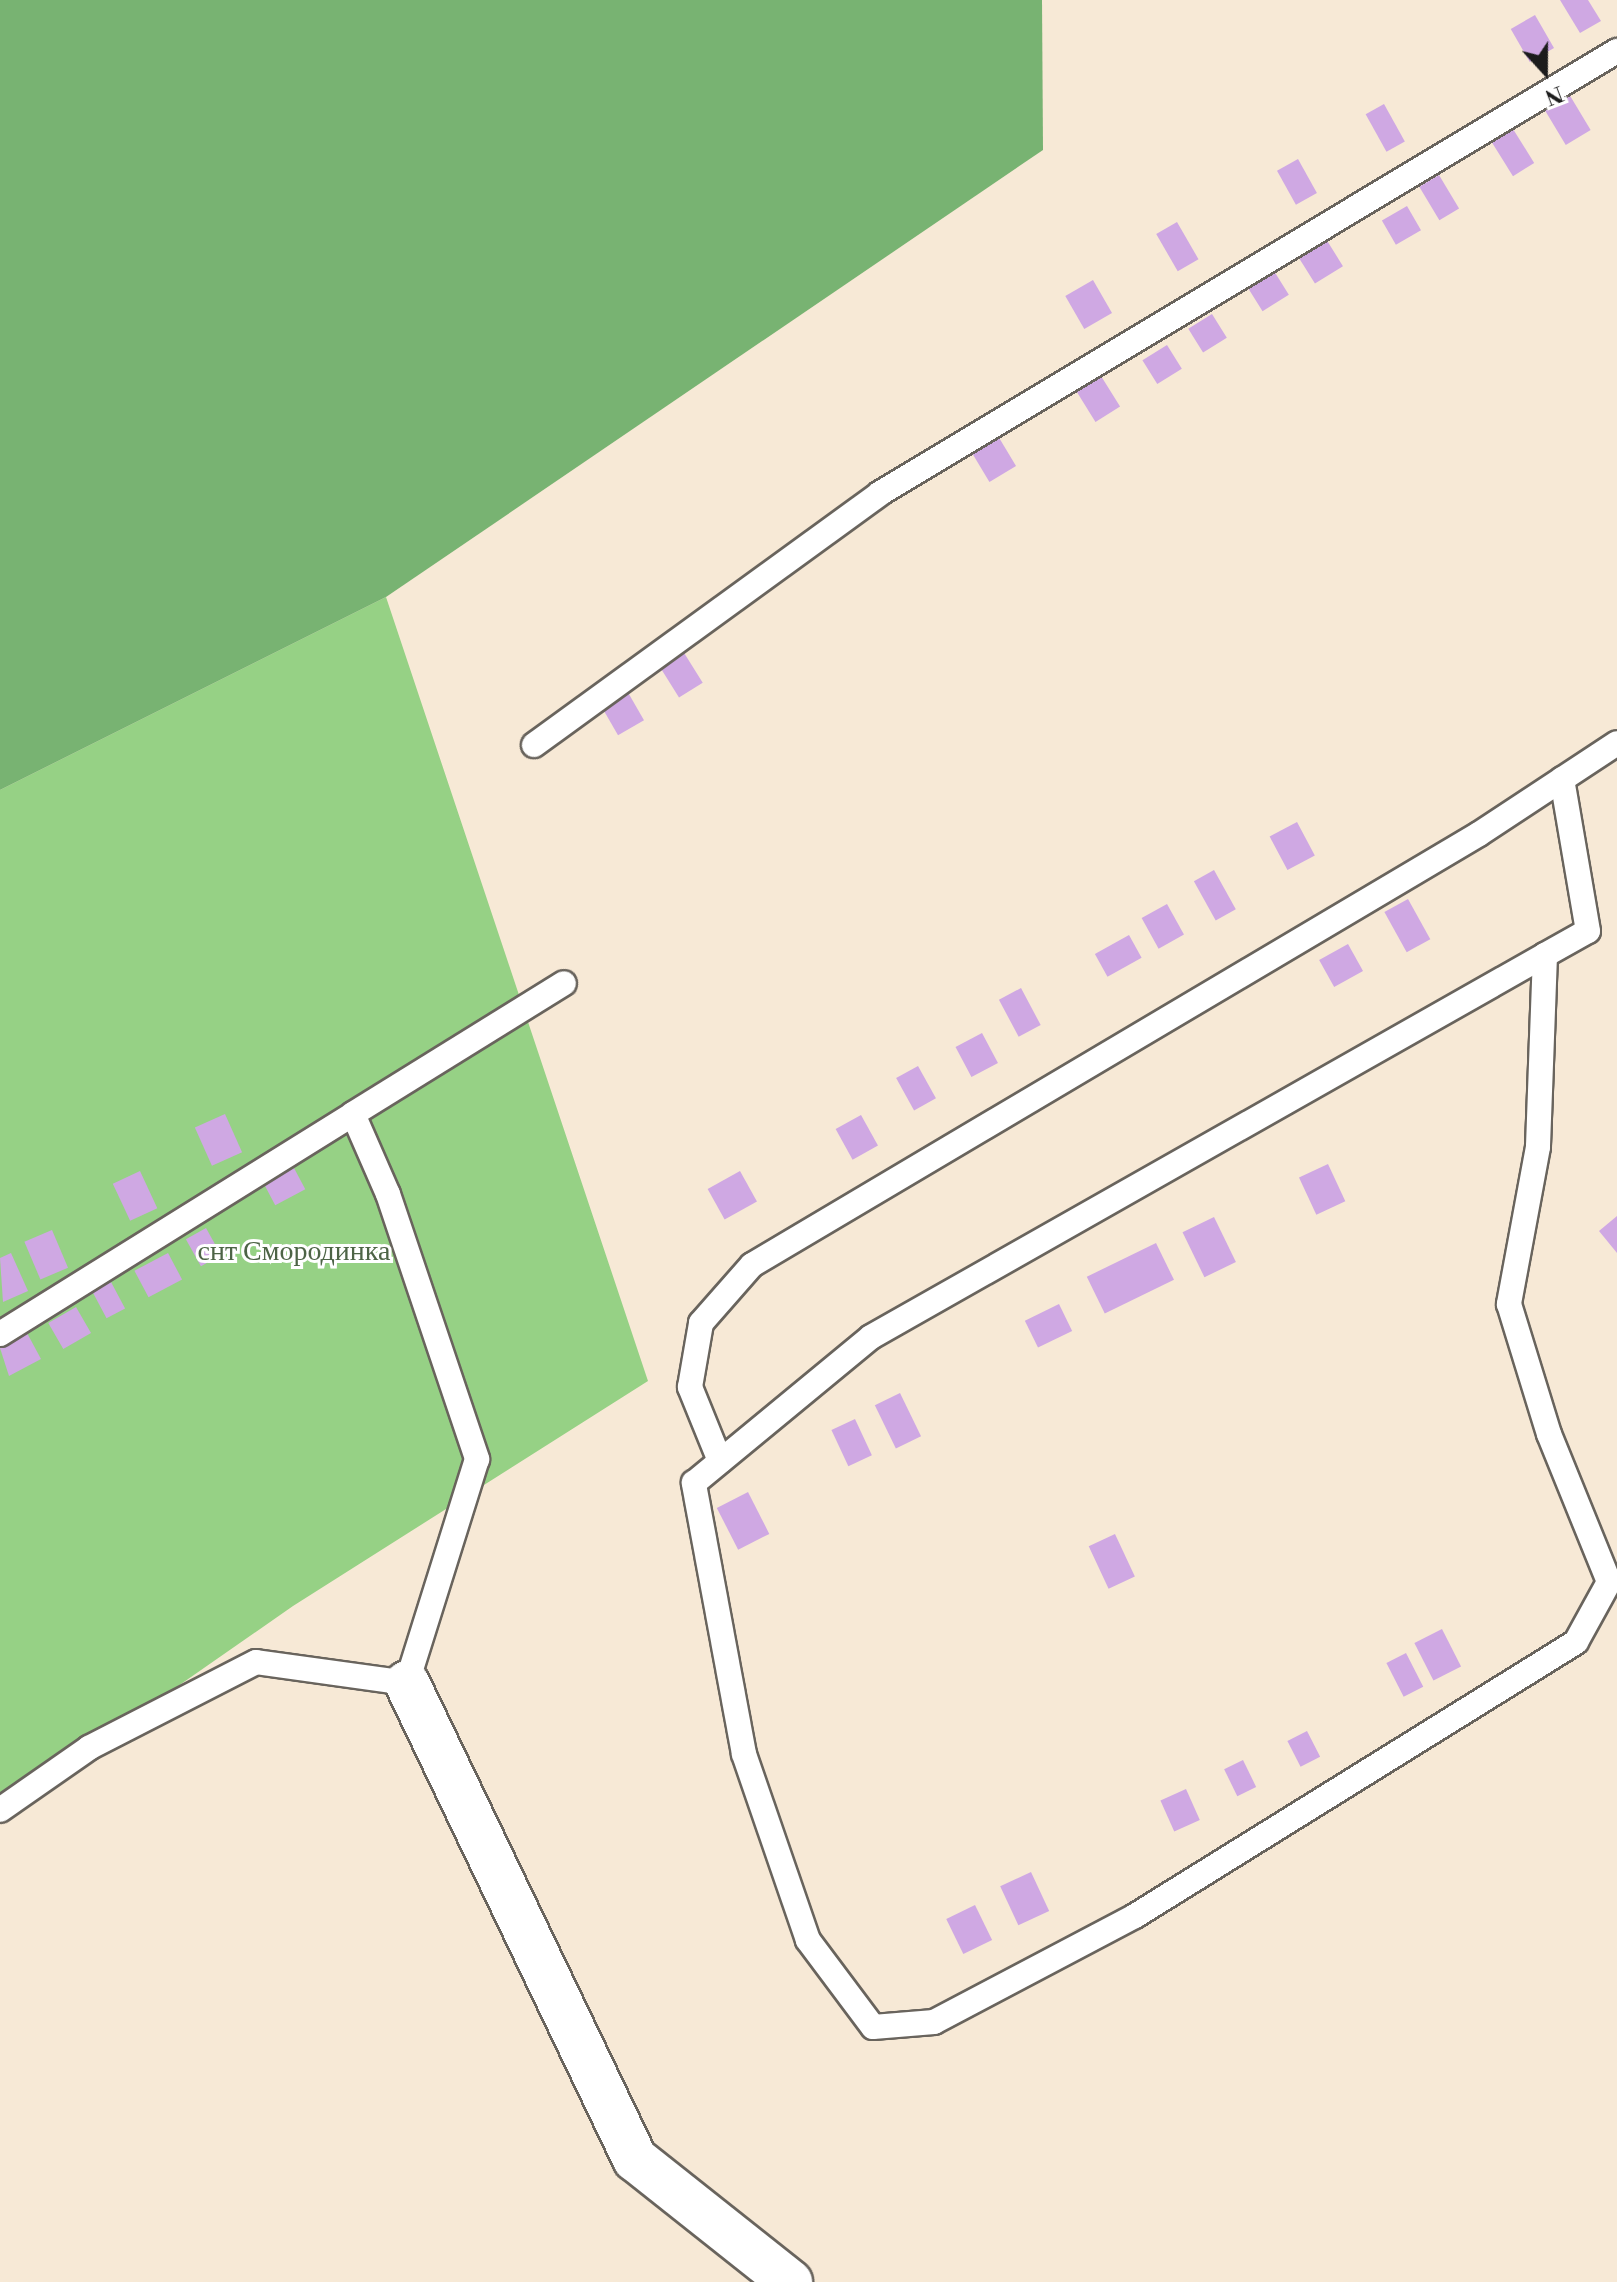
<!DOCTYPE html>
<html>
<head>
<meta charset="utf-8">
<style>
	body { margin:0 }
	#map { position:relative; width:1617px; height:2282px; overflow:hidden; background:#f7e9d6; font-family:"Libre Bodoni",serif }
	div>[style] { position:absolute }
	.green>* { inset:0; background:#96d185 }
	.forest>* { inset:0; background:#78b372 }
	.building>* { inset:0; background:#cfa8e3; transform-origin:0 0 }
	.roads { filter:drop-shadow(2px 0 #69645d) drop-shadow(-2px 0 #69645d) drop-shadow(0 2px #69645d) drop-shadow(0 -2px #69645d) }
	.service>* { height:24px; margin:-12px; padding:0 12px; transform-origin:12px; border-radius:12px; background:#fff }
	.minor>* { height:44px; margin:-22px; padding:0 22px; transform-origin:22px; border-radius:22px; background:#fff }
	span { translate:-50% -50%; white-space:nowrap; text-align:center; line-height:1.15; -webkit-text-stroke:6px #fff; paint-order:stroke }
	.park-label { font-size:28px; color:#4d6446 }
	.north { position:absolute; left:1505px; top:32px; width:80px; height:80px; -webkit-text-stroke:6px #fff; paint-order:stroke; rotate:159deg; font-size:22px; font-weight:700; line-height:32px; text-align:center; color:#1c1c1c }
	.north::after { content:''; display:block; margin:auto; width:28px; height:36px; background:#1c1c1c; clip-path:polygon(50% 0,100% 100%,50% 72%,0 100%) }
</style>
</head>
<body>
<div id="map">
	<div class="green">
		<div style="clip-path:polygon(386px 597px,648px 1381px,293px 1606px,0 1810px,0 790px)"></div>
	</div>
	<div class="forest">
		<div style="clip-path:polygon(0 0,1042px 0,1043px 150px,386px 597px,0 790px)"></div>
	</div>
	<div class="building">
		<div style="clip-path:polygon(1560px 0,1588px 0,1601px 21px,1580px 33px)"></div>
		<div style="left:1535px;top:15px;width:38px;height:28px;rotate:60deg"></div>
		<div style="left:1569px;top:94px;width:42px;height:29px;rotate:59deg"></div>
		<div style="left:1384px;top:104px;width:43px;height:21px;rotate:61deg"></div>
		<div style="left:1513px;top:129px;width:40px;height:25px;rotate:58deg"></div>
		<div style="left:1298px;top:159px;width:39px;height:24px;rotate:61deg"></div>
		<div style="left:1439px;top:175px;width:39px;height:23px;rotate:59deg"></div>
		<div style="left:1407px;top:206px;width:28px;height:29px;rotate:60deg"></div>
		<div style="left:1177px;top:222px;width:43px;height:24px;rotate:60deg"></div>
		<div style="left:1326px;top:239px;width:32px;height:33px;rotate:58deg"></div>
		<div style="left:1274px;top:271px;width:28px;height:31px;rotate:58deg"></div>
		<div style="left:1093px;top:280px;width:38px;height:32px;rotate:60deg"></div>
		<div style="left:1212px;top:314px;width:28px;height:28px;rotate:58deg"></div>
		<div style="left:1167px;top:345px;width:28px;height:29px;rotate:58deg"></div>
		<div style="left:1101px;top:376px;width:36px;height:29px;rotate:58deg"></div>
		<div style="left:998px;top:436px;width:35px;height:31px;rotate:59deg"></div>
		<div style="left:681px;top:648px;width:41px;height:28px;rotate:58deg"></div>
		<div style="left:626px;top:689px;width:36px;height:30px;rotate:60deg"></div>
		<div style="left:1297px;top:822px;width:38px;height:31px;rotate:62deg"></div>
		<div style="left:1214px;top:870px;width:45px;height:23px;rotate:61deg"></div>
		<div style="left:1408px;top:899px;width:46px;height:27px;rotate:61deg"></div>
		<div style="left:1167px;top:904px;width:35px;height:29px;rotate:61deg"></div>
		<div style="left:1129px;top:935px;width:26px;height:39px;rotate:61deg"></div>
		<div style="left:1348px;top:944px;width:31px;height:33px;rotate:61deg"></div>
		<div style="left:1021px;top:988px;width:42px;height:25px;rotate:62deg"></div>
		<div style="left:982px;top:1033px;width:34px;height:30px;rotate:62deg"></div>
		<div style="left:918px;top:1066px;width:37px;height:25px;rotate:61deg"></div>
		<div style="left:225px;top:1114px;width:42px;height:33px;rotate:66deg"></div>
		<div style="left:861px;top:1115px;width:35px;height:29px;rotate:61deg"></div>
		<div style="left:1328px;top:1164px;width:41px;height:32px;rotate:65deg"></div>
		<div style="left:294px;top:1168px;width:24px;height:34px;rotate:62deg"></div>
		<div style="left:140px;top:1171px;width:41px;height:30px;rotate:65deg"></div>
		<div style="left:740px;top:1171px;width:35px;height:37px;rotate:61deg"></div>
		<div style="clip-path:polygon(1617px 1216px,1617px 1253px,1599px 1231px)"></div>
		<div style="left:1214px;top:1217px;width:50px;height:35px;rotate:64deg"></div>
		<div style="left:206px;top:1228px;width:31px;height:23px;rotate:61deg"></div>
		<div style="left:52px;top:1230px;width:41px;height:30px;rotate:67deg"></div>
		<div style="left:1156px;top:1243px;width:41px;height:77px;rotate:64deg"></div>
		<div style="clip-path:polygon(11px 1253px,28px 1291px,3px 1302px,0 1258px)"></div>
		<div style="left:168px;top:1253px;width:30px;height:38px;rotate:62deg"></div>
		<div style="left:111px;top:1282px;width:30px;height:21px;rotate:62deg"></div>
		<div style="left:1059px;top:1304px;width:30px;height:38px;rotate:64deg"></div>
		<div style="left:76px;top:1307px;width:30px;height:32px;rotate:60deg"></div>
		<div style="clip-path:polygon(27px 1333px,41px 1359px,9px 1376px,0 1348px)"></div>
		<div style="left:900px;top:1393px;width:48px;height:28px;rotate:64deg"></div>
		<div style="left:855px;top:1419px;width:40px;height:26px;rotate:65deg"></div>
		<div style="left:748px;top:1492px;width:47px;height:35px;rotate:63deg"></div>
		<div style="left:1115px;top:1534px;width:47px;height:29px;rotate:65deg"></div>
		<div style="left:1442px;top:1629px;width:42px;height:31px;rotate:63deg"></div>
		<div style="left:1406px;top:1653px;width:38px;height:22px;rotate:63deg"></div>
		<div style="left:1307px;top:1731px;width:29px;height:22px;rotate:63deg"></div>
		<div style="left:1243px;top:1760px;width:30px;height:21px;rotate:64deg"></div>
		<div style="left:1186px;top:1789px;width:34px;height:28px;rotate:66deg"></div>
		<div style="left:1031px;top:1872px;width:43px;height:34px;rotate:65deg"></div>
		<div style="left:975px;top:1905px;width:39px;height:32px;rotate:64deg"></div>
	</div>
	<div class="roads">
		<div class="service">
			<div style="left:534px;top:745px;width:427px;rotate:-36deg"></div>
			<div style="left:879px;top:494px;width:861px;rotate:-30.98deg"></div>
			<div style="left:1545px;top:955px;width:192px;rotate:92.1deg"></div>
			<div style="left:1538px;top:1147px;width:160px;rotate:100.5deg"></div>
			<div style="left:1509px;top:1304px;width:136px;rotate:72.9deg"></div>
			<div style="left:1549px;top:1434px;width:160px;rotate:67.9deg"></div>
			<div style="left:1609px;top:1582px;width:68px;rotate:118.8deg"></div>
			<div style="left:1576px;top:1642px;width:519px;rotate:148.15deg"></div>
			<div style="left:1135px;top:1916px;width:227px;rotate:152.2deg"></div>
			<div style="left:934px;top:2022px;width:61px;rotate:175.3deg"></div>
			<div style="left:873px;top:2027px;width:109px;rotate:-126.8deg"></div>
			<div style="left:808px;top:1940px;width:197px;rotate:-109deg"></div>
			<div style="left:744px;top:1754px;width:276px;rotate:-100.5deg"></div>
			<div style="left:694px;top:1483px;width:229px;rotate:-39.5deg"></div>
			<div style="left:871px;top:1337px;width:775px;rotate:-29.54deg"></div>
			<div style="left:1545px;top:955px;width:49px;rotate:-29.2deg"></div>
			<div style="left:1588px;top:931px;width:154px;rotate:-99.7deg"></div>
			<div style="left:353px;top:1114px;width:248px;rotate:-31.8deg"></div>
			<div style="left:0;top:1334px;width:416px;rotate:-31.9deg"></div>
			<div style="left:353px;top:1114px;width:87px;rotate:66.4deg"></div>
			<div style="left:388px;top:1194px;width:280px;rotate:71.4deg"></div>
			<div style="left:477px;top:1459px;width:235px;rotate:107.4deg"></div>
			<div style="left:407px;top:1683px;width:152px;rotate:-172.1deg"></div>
			<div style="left:256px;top:1662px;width:188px;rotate:152.8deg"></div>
			<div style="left:89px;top:1748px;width:108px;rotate:145.1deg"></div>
			<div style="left:720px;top:1461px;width:80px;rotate:-112.1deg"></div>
			<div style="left:690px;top:1387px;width:65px;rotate:-80.2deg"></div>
			<div style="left:701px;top:1323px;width:77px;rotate:-48.7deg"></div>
			<div style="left:752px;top:1265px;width:845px;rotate:-30.66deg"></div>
			<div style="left:1479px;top:834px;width:165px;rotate:-33.4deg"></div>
		</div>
		<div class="minor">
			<div style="left:407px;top:1683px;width:528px;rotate:64.41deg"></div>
			<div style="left:635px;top:2159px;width:198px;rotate:38.4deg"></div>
		</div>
	</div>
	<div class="park-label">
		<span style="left:294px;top:1252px">снт Смородинка</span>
	</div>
	<div class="north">N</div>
</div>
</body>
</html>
